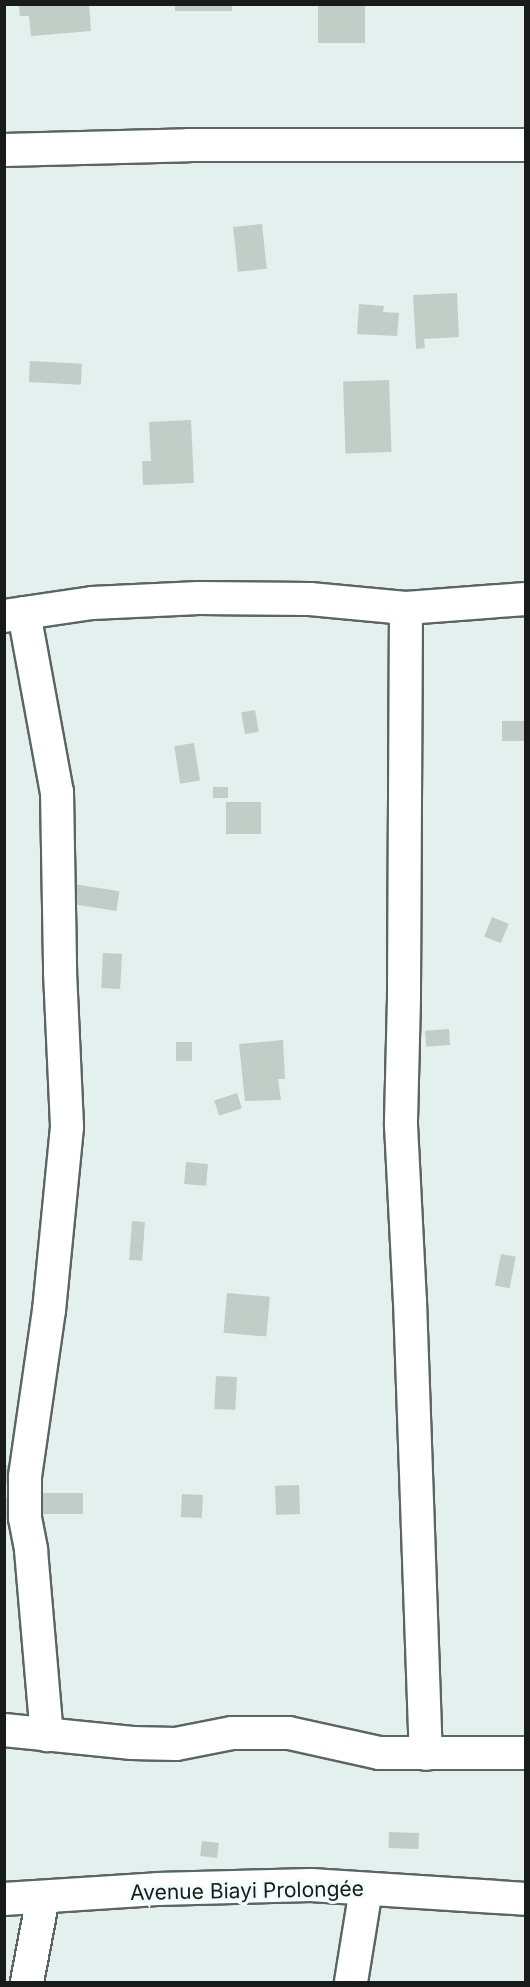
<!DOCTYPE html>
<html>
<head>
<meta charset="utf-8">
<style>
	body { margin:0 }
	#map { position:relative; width:530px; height:1987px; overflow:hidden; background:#e3f0ee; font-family:Inter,sans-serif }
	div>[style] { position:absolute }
	.building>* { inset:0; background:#c3cdc7; transform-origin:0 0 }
	.roads { filter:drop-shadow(2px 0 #5a6564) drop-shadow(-2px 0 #5a6564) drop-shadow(0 2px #5a6564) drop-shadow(0 -2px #5a6564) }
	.street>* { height:32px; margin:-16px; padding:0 16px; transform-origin:16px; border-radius:16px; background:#fff }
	span { translate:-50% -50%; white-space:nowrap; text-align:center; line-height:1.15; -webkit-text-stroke:6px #f1fdfb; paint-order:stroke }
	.street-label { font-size:21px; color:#171c1b }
	.frame { position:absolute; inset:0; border:6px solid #171c1b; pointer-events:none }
</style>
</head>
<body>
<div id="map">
	<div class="building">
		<div style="clip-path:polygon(19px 4px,89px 4px,91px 31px,31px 36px,29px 16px,20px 16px)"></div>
		<div style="left:175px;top:4px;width:57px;height:7px"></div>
		<div style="left:318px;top:4px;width:47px;height:39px"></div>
		<div style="left:262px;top:224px;width:45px;height:29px;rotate:84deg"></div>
		<div style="clip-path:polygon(457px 293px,459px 337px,424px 339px,425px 348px,416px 349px,413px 295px)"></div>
		<div style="clip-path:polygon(359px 304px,384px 306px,383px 312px,399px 313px,397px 336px,357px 334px)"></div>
		<div style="left:30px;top:361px;width:52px;height:21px;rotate:3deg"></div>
		<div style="left:389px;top:380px;width:72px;height:46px;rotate:88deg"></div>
		<div style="clip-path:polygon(191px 420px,194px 483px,143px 485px,142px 461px,151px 461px,149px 422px)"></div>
		<div style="left:255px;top:710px;width:22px;height:14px;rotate:80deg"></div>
		<div style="left:502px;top:721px;width:24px;height:20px"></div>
		<div style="left:194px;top:743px;width:38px;height:20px;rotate:81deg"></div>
		<div style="left:213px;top:787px;width:15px;height:11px"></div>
		<div style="left:261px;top:802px;width:32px;height:35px;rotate:90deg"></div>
		<div style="left:74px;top:884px;width:46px;height:20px;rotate:9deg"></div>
		<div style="left:492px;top:917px;width:18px;height:21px;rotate:22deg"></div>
		<div style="left:103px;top:953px;width:19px;height:35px;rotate:3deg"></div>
		<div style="left:449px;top:1029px;width:16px;height:24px;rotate:86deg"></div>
		<div style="clip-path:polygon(283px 1040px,285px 1079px,278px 1079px,281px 1100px,245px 1101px,239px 1044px)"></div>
		<div style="left:176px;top:1042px;width:16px;height:19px"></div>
		<div style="left:237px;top:1093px;width:16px;height:24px;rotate:72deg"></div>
		<div style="left:186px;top:1162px;width:22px;height:22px;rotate:5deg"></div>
		<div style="left:132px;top:1221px;width:13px;height:39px;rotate:4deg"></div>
		<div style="left:501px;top:1254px;width:15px;height:32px;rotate:11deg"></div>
		<div style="left:227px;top:1293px;width:43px;height:40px;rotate:5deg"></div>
		<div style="left:216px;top:1376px;width:21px;height:33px;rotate:3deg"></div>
		<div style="left:4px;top:1465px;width:7px;height:19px"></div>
		<div style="left:299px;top:1485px;width:29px;height:24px;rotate:88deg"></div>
		<div style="left:83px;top:1493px;width:21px;height:50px;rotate:90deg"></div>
		<div style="left:182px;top:1494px;width:21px;height:23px;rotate:3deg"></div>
		<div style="left:4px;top:1498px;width:9px;height:21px"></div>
		<div style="left:389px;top:1832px;width:30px;height:16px;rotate:2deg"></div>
		<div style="left:202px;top:1841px;width:17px;height:15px;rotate:7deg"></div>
	</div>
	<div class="roads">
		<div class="street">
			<div style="left:4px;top:150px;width:185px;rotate:-1.5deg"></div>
			<div style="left:189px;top:145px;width:337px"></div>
			<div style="left:406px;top:608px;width:390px;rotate:90.3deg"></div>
			<div style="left:404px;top:998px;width:127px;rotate:91.4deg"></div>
			<div style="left:401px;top:1125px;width:176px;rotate:87.1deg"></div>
			<div style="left:410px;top:1301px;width:453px;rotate:88deg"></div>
			<div style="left:24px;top:613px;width:182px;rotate:79.6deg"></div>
			<div style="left:57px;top:792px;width:180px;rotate:89deg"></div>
			<div style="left:60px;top:972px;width:155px;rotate:87.4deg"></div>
			<div style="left:67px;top:1127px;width:184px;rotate:95.6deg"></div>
			<div style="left:49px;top:1310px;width:169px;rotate:98.2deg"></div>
			<div style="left:25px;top:1477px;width:41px;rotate:90deg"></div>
			<div style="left:25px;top:1518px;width:33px;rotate:79deg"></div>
			<div style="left:31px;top:1550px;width:186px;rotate:85.1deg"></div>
			<div style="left:4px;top:616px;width:89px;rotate:-8.4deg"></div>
			<div style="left:92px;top:603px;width:107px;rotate:-2.7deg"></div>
			<div style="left:199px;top:598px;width:111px;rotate:0.5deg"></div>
			<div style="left:310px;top:599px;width:96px;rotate:5.4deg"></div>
			<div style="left:406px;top:608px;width:120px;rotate:-4.3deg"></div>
			<div style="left:4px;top:1730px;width:129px;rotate:5.8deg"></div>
			<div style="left:132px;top:1743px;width:44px;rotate:1.3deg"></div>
			<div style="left:176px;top:1744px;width:57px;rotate:-11.1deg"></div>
			<div style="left:232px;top:1733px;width:57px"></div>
			<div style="left:289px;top:1733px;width:92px;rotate:12.5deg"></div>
			<div style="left:379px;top:1753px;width:147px"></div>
			<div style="left:4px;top:1899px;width:153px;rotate:-3.7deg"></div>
			<div style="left:157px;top:1889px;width:154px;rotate:-1.5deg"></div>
			<div style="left:311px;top:1885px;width:215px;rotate:3.7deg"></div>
			<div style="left:27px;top:1982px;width:86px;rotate:-79.3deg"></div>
			<div style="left:351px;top:1982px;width:94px;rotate:-80.8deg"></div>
		</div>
	</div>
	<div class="street-label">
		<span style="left:247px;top:1891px;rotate:-1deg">Avenue Biayi Prolongée</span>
	</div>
	<div class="frame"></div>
</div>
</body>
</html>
